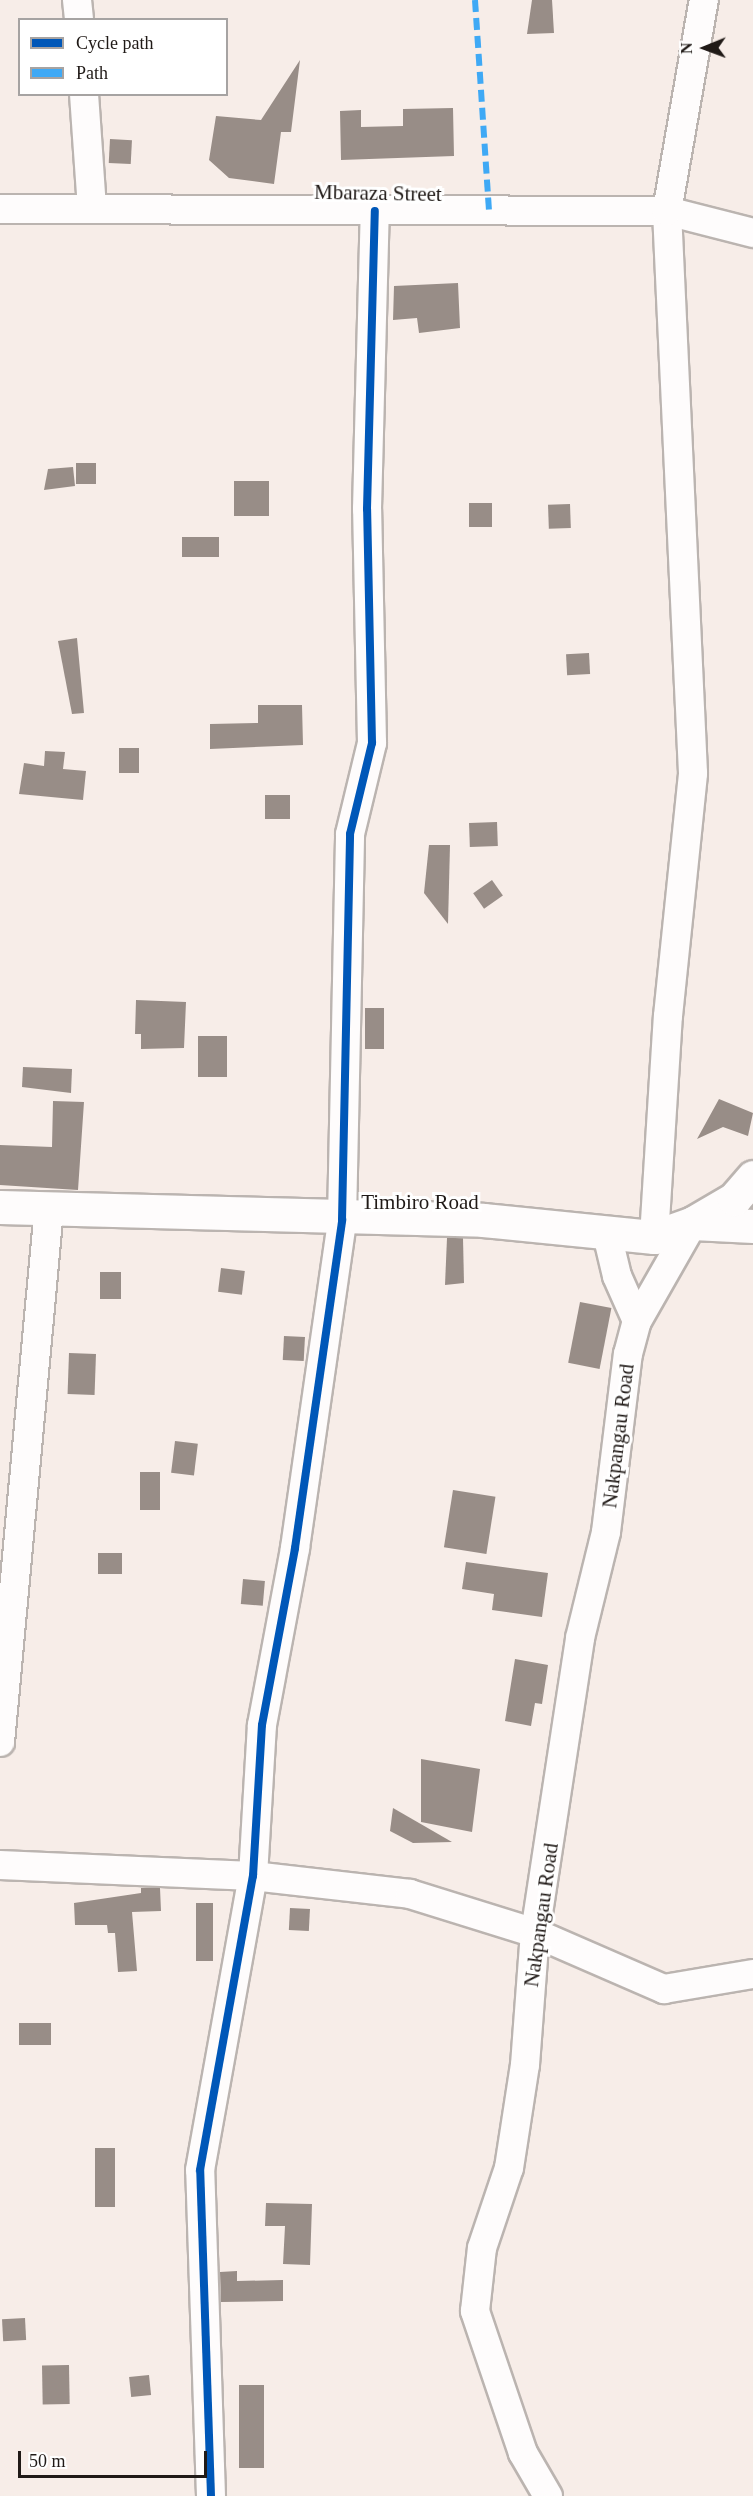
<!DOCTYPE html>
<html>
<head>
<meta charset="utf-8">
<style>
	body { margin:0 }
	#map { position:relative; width:753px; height:2496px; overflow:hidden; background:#f7ede8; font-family:"Times New Roman",serif }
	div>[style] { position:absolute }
	.building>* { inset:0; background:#988d87; transform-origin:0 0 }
	.roads { filter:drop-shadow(2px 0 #bbb4b0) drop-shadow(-2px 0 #bbb4b0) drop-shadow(0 2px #bbb4b0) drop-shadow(0 -2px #bbb4b0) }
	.minor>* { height:28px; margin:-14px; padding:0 14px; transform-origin:14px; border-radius:14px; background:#fefcfc }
	.tertiary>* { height:33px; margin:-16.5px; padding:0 16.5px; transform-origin:16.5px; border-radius:16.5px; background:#fefcfc }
	.secondary>* { height:33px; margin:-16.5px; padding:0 16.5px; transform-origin:16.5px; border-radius:16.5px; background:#fefcfc }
	.quiet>* { height:6px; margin-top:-3px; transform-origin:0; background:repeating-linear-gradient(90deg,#3fa9f5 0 12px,transparent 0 18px) }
	.cycleway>* { height:8px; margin:-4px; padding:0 4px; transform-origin:4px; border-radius:4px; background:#0057b8 }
	span { translate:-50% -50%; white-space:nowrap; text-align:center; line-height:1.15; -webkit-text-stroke:6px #fff; paint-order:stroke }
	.street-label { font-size:21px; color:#201a17 }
	.legend { position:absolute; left:18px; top:18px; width:210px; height:78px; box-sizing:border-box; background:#fff; border:2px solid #a6a3a2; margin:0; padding:8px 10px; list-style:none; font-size:18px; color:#201a17 }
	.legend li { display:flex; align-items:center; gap:12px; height:30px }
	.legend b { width:30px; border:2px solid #a6a3a2 }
	.north { position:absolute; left:675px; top:18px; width:60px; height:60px; -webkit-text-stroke:4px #fff; paint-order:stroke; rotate:269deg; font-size:16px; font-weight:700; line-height:24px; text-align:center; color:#201a17 }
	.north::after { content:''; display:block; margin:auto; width:21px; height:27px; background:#201a17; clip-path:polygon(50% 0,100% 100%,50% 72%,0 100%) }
	.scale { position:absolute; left:18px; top:2451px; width:189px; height:27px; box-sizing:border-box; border:3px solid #201a17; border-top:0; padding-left:8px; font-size:18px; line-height:21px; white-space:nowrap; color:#201a17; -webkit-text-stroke:4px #fff; paint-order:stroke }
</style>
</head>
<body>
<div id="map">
	<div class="building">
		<div style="clip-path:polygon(532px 0,552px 0,554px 33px,527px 34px)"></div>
		<div style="clip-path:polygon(300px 60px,291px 132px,281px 132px,274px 184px,229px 178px,209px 160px,216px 116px,261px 120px)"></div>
		<div style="clip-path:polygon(453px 108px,454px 156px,341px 160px,340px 111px,361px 110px,361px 127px,403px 126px,403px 109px)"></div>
		<div style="left:110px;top:139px;width:22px;height:24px;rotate:3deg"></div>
		<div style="clip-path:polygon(458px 283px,460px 328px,419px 333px,417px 318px,393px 320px,394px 286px)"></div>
		<div style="left:96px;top:463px;width:21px;height:20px;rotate:90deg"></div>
		<div style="clip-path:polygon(73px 467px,75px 486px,44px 490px,48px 469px)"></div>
		<div style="left:234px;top:481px;width:35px;height:35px"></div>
		<div style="left:469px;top:503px;width:23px;height:24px"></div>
		<div style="left:570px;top:504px;width:24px;height:22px;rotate:88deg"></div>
		<div style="left:219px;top:537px;width:20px;height:37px;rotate:90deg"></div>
		<div style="clip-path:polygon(77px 638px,84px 713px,72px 714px,58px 641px)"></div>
		<div style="left:589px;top:653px;width:21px;height:23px;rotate:87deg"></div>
		<div style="clip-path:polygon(258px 705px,302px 705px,303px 745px,210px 749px,210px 724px,258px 723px)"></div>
		<div style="left:119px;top:748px;width:20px;height:25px"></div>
		<div style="clip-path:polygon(45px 751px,65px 752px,63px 769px,86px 771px,83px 800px,19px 794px,24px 763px,44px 766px)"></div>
		<div style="left:290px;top:795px;width:24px;height:25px;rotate:90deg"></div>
		<div style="left:497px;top:822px;width:24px;height:28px;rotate:88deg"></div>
		<div style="clip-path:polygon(429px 845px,450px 845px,448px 924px,424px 893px)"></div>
		<div style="left:492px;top:880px;width:19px;height:23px;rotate:55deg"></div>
		<div style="clip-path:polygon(136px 1000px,186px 1002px,184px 1048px,141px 1049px,141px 1034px,135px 1034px)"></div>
		<div style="left:365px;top:1008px;width:19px;height:41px"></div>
		<div style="left:198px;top:1036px;width:29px;height:41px"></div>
		<div style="clip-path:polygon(23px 1067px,72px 1069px,71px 1093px,22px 1087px)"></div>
		<div style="clip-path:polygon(719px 1099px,753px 1113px,748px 1136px,723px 1127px,697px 1139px)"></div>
		<div style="clip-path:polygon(53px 1101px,84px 1102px,78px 1190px,0 1185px,0 1145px,52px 1147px)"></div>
		<div style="clip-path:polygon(447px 1238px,463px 1238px,464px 1283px,445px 1285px)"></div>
		<div style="left:221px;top:1268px;width:24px;height:24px;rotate:7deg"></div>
		<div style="left:121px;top:1272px;width:27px;height:21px;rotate:90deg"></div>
		<div style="left:580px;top:1302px;width:32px;height:62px;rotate:11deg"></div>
		<div style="left:284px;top:1336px;width:21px;height:24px;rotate:3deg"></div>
		<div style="left:69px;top:1353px;width:27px;height:41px;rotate:2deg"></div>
		<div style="left:175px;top:1441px;width:23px;height:32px;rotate:7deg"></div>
		<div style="left:140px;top:1472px;width:20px;height:38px"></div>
		<div style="left:453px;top:1490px;width:43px;height:58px;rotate:9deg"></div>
		<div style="left:98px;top:1553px;width:24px;height:21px"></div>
		<div style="clip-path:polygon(466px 1562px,548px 1573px,542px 1617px,492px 1610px,494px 1594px,462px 1589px)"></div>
		<div style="left:243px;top:1579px;width:22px;height:25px;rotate:5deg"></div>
		<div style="clip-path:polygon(515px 1659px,548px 1665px,542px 1704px,535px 1703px,531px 1726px,505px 1721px)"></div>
		<div style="clip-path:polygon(421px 1759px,480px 1769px,472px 1832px,421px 1822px)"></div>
		<div style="clip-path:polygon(393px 1808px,452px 1842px,413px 1843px,390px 1831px)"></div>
		<div style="clip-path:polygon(141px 1888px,160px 1888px,161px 1911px,132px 1912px,137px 1971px,118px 1972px,115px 1933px,108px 1933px,107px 1925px,75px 1925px,74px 1903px,141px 1893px)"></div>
		<div style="left:196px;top:1903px;width:17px;height:58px"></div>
		<div style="left:290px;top:1908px;width:20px;height:22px;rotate:3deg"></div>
		<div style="left:51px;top:2023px;width:22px;height:32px;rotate:90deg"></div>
		<div style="left:95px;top:2148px;width:20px;height:59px"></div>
		<div style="clip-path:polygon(266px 2203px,312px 2204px,310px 2265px,283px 2264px,285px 2226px,265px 2226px)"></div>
		<div style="clip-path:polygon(237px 2271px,237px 2281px,283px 2280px,283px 2301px,221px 2302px,220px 2272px)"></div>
		<div style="left:25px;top:2318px;width:22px;height:23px;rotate:87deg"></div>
		<div style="left:69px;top:2365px;width:39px;height:27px;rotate:89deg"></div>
		<div style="left:149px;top:2375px;width:20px;height:20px;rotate:84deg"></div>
		<div style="left:239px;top:2385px;width:25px;height:83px"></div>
	</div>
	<div class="roads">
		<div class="minor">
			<div style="left:77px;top:0;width:20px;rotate:84deg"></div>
			<div style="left:84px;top:94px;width:114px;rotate:86deg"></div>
			<div style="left:0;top:209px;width:667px;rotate:0.17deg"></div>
			<div style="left:667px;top:211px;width:89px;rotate:14.3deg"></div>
			<div style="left:607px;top:1234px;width:43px;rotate:76.6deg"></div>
			<div style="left:617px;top:1276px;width:49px;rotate:66deg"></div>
			<div style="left:654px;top:1237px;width:221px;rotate:-86.4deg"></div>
			<div style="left:668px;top:1016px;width:244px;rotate:-84.1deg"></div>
			<div style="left:693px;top:773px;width:563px;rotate:-92.65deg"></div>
			<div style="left:667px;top:211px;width:214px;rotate:-80.1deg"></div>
			<div style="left:0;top:1742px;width:535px;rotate:-84.75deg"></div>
			<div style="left:0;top:1865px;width:253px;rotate:2.5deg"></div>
			<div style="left:253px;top:1876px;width:158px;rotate:6.5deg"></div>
			<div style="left:410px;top:1894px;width:131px;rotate:17.3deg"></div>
			<div style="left:535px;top:1933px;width:141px;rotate:23.5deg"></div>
			<div style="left:664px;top:1989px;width:90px;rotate:-9.6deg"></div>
			<div style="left:211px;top:2496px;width:326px;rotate:-91.9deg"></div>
			<div style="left:200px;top:2170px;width:299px;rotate:-79.8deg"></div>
			<div style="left:253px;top:1876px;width:151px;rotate:-86.6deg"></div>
			<div style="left:262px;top:1725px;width:180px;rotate:-79.4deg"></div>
			<div style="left:295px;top:1548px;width:331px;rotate:-81.8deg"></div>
			<div style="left:342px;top:1220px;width:386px;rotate:-88.8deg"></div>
			<div style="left:350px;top:834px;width:94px;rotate:-76.4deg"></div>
			<div style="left:372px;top:743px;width:234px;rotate:-91.2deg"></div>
			<div style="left:367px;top:509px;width:298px;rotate:-88.5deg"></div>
			<div style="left:548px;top:2496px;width:50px;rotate:-120.2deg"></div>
			<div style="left:523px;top:2453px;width:150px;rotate:-108.7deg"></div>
			<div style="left:475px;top:2311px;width:63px;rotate:-83.7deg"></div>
			<div style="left:482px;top:2248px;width:84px;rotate:-71.4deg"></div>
			<div style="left:509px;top:2168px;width:104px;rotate:-81.2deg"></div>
			<div style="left:525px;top:2065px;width:132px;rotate:-85.7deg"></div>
			<div style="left:535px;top:1933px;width:298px;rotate:-81.3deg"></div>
			<div style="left:580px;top:1638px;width:109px;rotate:-76.2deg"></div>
			<div style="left:606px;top:1532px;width:179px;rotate:-83deg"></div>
			<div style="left:628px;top:1354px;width:34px;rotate:-75deg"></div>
			<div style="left:637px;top:1321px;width:113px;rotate:-60.3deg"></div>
		</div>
		<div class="tertiary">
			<div style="left:693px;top:1223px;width:60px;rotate:2.9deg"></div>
		</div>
		<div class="secondary">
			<div style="left:0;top:1207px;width:483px;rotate:1.5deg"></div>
			<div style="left:483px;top:1220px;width:172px;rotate:5.7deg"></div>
			<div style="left:654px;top:1237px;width:41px;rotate:-19.7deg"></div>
			<div style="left:693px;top:1223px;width:48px;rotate:-30.3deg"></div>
			<div style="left:734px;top:1199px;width:29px;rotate:-49deg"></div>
		</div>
	</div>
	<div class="quiet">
		<div style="left:475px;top:0;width:212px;rotate:86.2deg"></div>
	</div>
	<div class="cycleway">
		<div style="left:211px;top:2496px;width:326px;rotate:-91.9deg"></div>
		<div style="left:200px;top:2170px;width:299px;rotate:-79.8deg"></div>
		<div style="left:253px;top:1876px;width:151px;rotate:-86.6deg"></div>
		<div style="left:262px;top:1725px;width:180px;rotate:-79.4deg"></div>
		<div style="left:295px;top:1548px;width:331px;rotate:-81.8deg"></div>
		<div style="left:342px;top:1220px;width:386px;rotate:-88.8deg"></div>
		<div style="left:350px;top:834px;width:94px;rotate:-76.4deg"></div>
		<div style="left:372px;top:743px;width:234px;rotate:-91.2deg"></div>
		<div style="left:367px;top:509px;width:298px;rotate:-88.5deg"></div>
	</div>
	<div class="street-label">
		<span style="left:378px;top:193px;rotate:1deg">Mbaraza Street</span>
		<span style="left:420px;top:1202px">Timbiro Road</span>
		<span style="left:618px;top:1436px;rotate:-83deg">Nakpangau Road</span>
		<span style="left:541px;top:1915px;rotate:-82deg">Nakpangau Road</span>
	</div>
	<ul class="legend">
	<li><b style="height:8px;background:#0057b8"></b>Cycle path</li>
	<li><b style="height:8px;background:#3fa9f5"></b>Path</li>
	</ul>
	<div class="north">N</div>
	<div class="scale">50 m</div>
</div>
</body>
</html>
